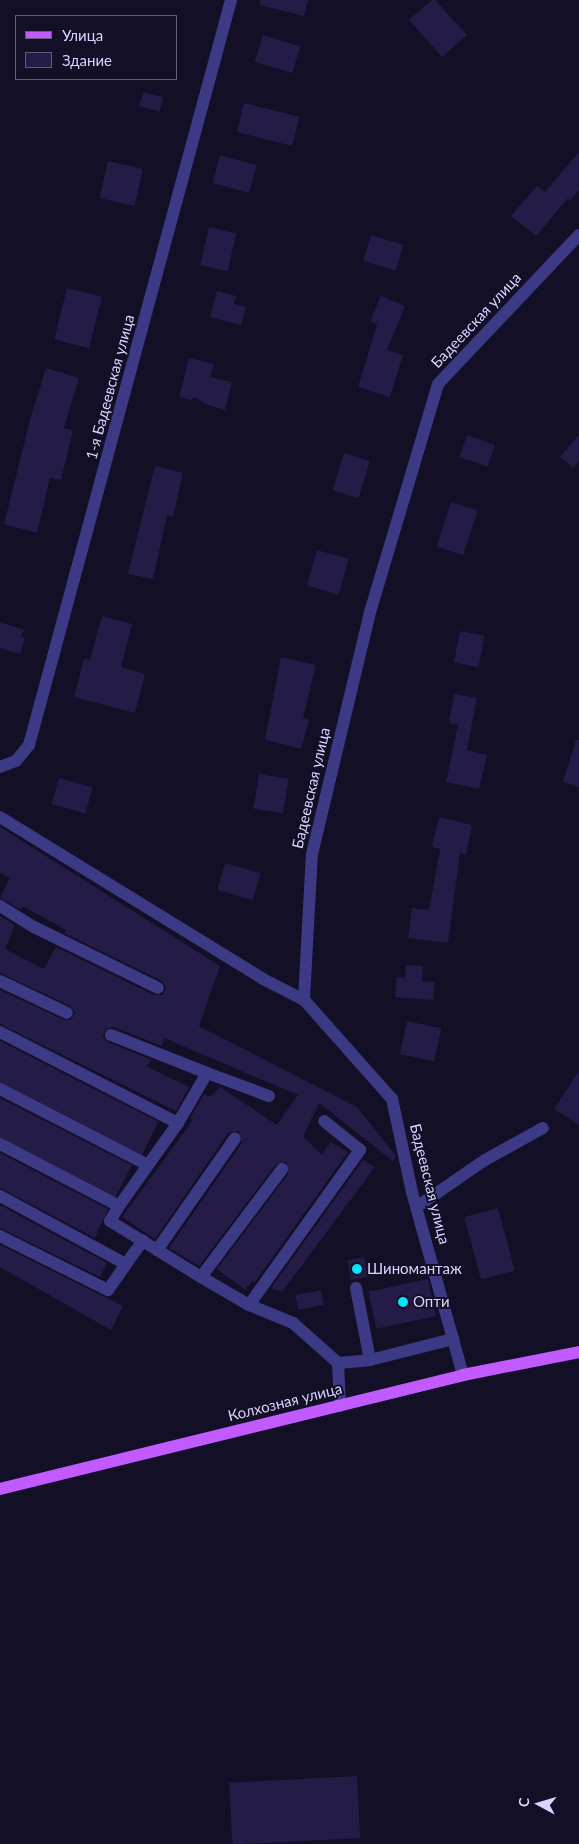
<!DOCTYPE html>
<html>
<head>
<meta charset="utf-8">
<style>
	body { margin:0 }
	#map { position:relative; width:579px; height:1844px; overflow:hidden; background:#130f26; font-family:Lato,sans-serif }
	div>[style] { position:absolute }
	.building>* { inset:0; background:#241b47; transform-origin:0 0 }
	.minor>* { height:12px; margin:-6px; padding:0 6px; transform-origin:6px; border-radius:6px; background:#3d3a85 }
	.major>* { height:12px; margin:-6px; padding:0 6px; transform-origin:6px; border-radius:6px; background:#c25bff }
	.dots>* { width:14px; height:14px; translate:-50% -50%; box-sizing:border-box; border:2px solid #130f26; border-radius:50% }
	span { translate:-50% -50%; white-space:nowrap; text-align:center; line-height:1.15; -webkit-text-stroke:4px #130f26; paint-order:stroke }
	.street-label { font-size:15px; color:#d9d4ff }
	.poi-label { font-size:15px; color:#d9d4ff }
	.left { translate:0 -50%; text-align:left }
	.legend { position:absolute; left:15px; top:15px; width:162px; height:65px; box-sizing:border-box; background:#130f26; border:1px solid #625e7d; margin:0; padding:6px 9px; list-style:none; font-size:15px; color:#d9d4ff }
	.legend li { display:flex; align-items:center; gap:10px; height:25px }
	.legend b { width:25px; border:1px solid #625e7d }
	.north { position:absolute; left:514px; top:1779px; width:50px; height:50px; -webkit-text-stroke:4px #130f26; paint-order:stroke; rotate:276deg; font-size:14px; font-weight:700; line-height:20px; text-align:center; color:#d9d4ff }
	.north::after { content:''; display:block; margin:auto; width:18px; height:22px; background:#d9d4ff; clip-path:polygon(50% 0,100% 100%,50% 72%,0 100%) }
</style>
</head>
<body>
<div id="map">
	<div class="building">
		<div style="clip-path:polygon(260px 0,308px 0,304px 16px,259px 5px)"></div>
		<div style="clip-path:polygon(432px 0,435px 0,467px 35px,442px 57px,409px 20px)"></div>
		<div style="left:263px;top:35px;width:39px;height:28px;rotate:17deg"></div>
		<div style="left:143px;top:92px;width:21px;height:15px;rotate:14deg"></div>
		<div style="left:244px;top:103px;width:57px;height:30px;rotate:14deg"></div>
		<div style="clip-path:polygon(579px 152px,579px 190px,570px 200px,568px 198px,536px 236px,511px 216px,537px 186px,545px 192px)"></div>
		<div style="left:220px;top:155px;width:38px;height:29px;rotate:15deg"></div>
		<div style="left:108px;top:161px;width:36px;height:38px;rotate:13deg"></div>
		<div style="left:209px;top:227px;width:28px;height:39px;rotate:13deg"></div>
		<div style="left:371px;top:235px;width:34px;height:27px;rotate:17deg"></div>
		<div style="left:67px;top:288px;width:36px;height:53px;rotate:14deg"></div>
		<div style="clip-path:polygon(217px 291px,236px 296px,234px 304px,246px 307px,241px 325px,210px 317px)"></div>
		<div style="clip-path:polygon(381px 296px,405px 306px,387px 350px,403px 355px,390px 397px,358px 387px,377px 324px,370px 321px)"></div>
		<div style="clip-path:polygon(189px 358px,214px 364px,210px 377px,232px 382px,225px 410px,205px 404px,195px 397px,191px 400px,179px 397px)"></div>
		<div style="clip-path:polygon(46px 368px,79px 378px,64px 428px,73px 430px,61px 480px,50px 478px,37px 533px,4px 524px,30px 420px)"></div>
		<div style="left:467px;top:435px;width:30px;height:23px;rotate:20deg"></div>
		<div style="clip-path:polygon(579px 435px,579px 461px,573px 468px,560px 457px)"></div>
		<div style="left:344px;top:453px;width:27px;height:39px;rotate:17deg"></div>
		<div style="clip-path:polygon(155px 466px,183px 473px,173px 517px,167px 516px,153px 579px,128px 574px)"></div>
		<div style="left:451px;top:502px;width:28px;height:47px;rotate:18deg"></div>
		<div style="left:317px;top:550px;width:33px;height:37px;rotate:16deg"></div>
		<div style="clip-path:polygon(102px 616px,132px 624px,121px 667px,145px 674px,135px 713px,74px 697px,84px 658px,90px 660px)"></div>
		<div style="clip-path:polygon(0 622px,24px 630px,21px 637px,25px 638px,20px 654px,0 648px)"></div>
		<div style="left:460px;top:631px;width:25px;height:32px;rotate:11deg"></div>
		<div style="clip-path:polygon(281px 657px,316px 665px,303px 718px,309px 720px,301px 749px,265px 740px)"></div>
		<div style="clip-path:polygon(454px 694px,477px 698px,467px 750px,487px 755px,479px 789px,446px 782px,458px 725px,449px 723px)"></div>
		<div style="clip-path:polygon(576px 740px,579px 740px,579px 787px,563px 782px)"></div>
		<div style="left:259px;top:774px;width:30px;height:35px;rotate:9deg"></div>
		<div style="left:59px;top:778px;width:35px;height:27px;rotate:16deg"></div>
		<div style="clip-path:polygon(439px 817px,472px 825px,466px 855px,460px 853px,448px 943px,408px 938px,412px 908px,429px 910px,440px 849px,432px 847px)"></div>
		<div style="clip-path:polygon(0 827px,220px 966px,199px 1026px,357px 1107px,396px 1156px,393px 1161px,319px 1103px,303px 1136px,322px 1155px,330px 1142px,348px 1152px,255px 1282px,252px 1281px,245px 1290px,217px 1269px,288px 1174px,286px 1162px,276px 1164px,199px 1266px,169px 1248px,242px 1143px,239px 1131px,228px 1133px,155px 1239px,122px 1217px,193px 1120px,190px 1118px,204px 1094px,210px 1097px,220px 1087px,277px 1125px,298px 1095px,164px 1038px,162px 1046px,114px 1027px,106px 1029px,103px 1036px,108px 1042px,152px 1060px,146px 1066px,189px 1087px,176px 1111px,0 1024px,0 990px,64px 1020px,71px 1020px,75px 1013px,70px 1006px,0 973px,0 916px,15px 925px,5px 949px,44px 969px,56px 947px,154px 995px,162px 995px,166px 988px,162px 981px,64px 933px,66px 930px,23px 906px,21px 910px,0 898px,10px 878px,0 873px)"></div>
		<div style="left:225px;top:863px;width:37px;height:28px;rotate:16deg"></div>
		<div style="clip-path:polygon(406px 965px,423px 966px,422px 981px,435px 982px,433px 1000px,395px 997px,397px 977px,405px 978px)"></div>
		<div style="left:407px;top:1021px;width:35px;height:34px;rotate:12deg"></div>
		<div style="left:0;top:1041px;width:178px;height:40px;rotate:27deg"></div>
		<div style="clip-path:polygon(579px 1071px,579px 1125px,554px 1109px)"></div>
		<div style="left:0;top:1098px;width:148px;height:38px;rotate:27deg"></div>
		<div style="clip-path:polygon(0 1153px,108px 1209px,95px 1238px,0 1188px)"></div>
		<div style="clip-path:polygon(363px 1160px,375px 1167px,282px 1292px,271px 1288px)"></div>
		<div style="clip-path:polygon(0 1205px,107px 1263px,100px 1277px,0 1228px)"></div>
		<div style="left:498px;top:1208px;width:65px;height:35px;rotate:75deg"></div>
		<div style="clip-path:polygon(0 1245px,123px 1306px,111px 1330px,0 1267px)"></div>
		<div style="left:364px;top:1257px;width:20px;height:17px;rotate:79deg"></div>
		<div style="left:428px;top:1279px;width:38px;height:61px;rotate:78deg"></div>
		<div style="left:321px;top:1290px;width:15px;height:26px;rotate:79deg"></div>
		<div style="left:357px;top:1776px;width:62px;height:128px;rotate:87deg"></div>
	</div>
	<div class="minor">
		<div style="left:0;top:767px;width:17px;rotate:-21deg"></div>
		<div style="left:16px;top:761px;width:21px;rotate:-51deg"></div>
		<div style="left:29px;top:745px;width:772px;rotate:-74.83deg"></div>
		<div style="left:0;top:817px;width:309px;rotate:31.6deg"></div>
		<div style="left:263px;top:979px;width:46px;rotate:27.1deg"></div>
		<div style="left:0;top:906px;width:40px;rotate:32deg"></div>
		<div style="left:34px;top:927px;width:138px;rotate:26.2deg"></div>
		<div style="left:0;top:981px;width:74px;rotate:25.5deg"></div>
		<div style="left:0;top:1032px;width:200px;rotate:27.1deg"></div>
		<div style="left:178px;top:1123px;width:102px;rotate:125.4deg"></div>
		<div style="left:111px;top:1035px;width:103px;rotate:21.6deg"></div>
		<div style="left:0;top:1089px;width:166px;rotate:27.2deg"></div>
		<div style="left:178px;top:1123px;width:58px;rotate:-59.9deg"></div>
		<div style="left:207px;top:1073px;width:66px;rotate:20.4deg"></div>
		<div style="left:0;top:1144px;width:134px;rotate:27.5deg"></div>
		<div style="left:119px;top:1206px;width:17px;rotate:121deg"></div>
		<div style="left:110px;top:1221px;width:107px;rotate:31.6deg"></div>
		<div style="left:201px;top:1277px;width:56px;rotate:30.3deg"></div>
		<div style="left:249px;top:1305px;width:48px;rotate:22.2deg"></div>
		<div style="left:293px;top:1323px;width:60px;rotate:41.6deg"></div>
		<div style="left:338px;top:1363px;width:43px;rotate:87.3deg"></div>
		<div style="left:0;top:1196px;width:143px;rotate:28.4deg"></div>
		<div style="left:126px;top:1264px;width:29px;rotate:-54deg"></div>
		<div style="left:418px;top:1206px;width:81px;rotate:-34.5deg"></div>
		<div style="left:485px;top:1160px;width:66px;rotate:-28.9deg"></div>
		<div style="left:0;top:1236px;width:121px;rotate:26.6deg"></div>
		<div style="left:108px;top:1290px;width:32px;rotate:-55deg"></div>
		<div style="left:157px;top:1250px;width:136px;rotate:-55.1deg"></div>
		<div style="left:201px;top:1277px;width:135px;rotate:-53.1deg"></div>
		<div style="left:356px;top:1288px;width:73px;rotate:79deg"></div>
		<div style="left:249px;top:1305px;width:191px;rotate:-54.4deg"></div>
		<div style="left:360px;top:1150px;width:46px;rotate:-141.1deg"></div>
		<div style="left:338px;top:1363px;width:32px;rotate:-5deg"></div>
		<div style="left:370px;top:1360px;width:86px;rotate:-14.2deg"></div>
		<div style="left:463px;top:1375px;width:190px;rotate:-105.6deg"></div>
		<div style="left:412px;top:1192px;width:95px;rotate:-102.1deg"></div>
		<div style="left:392px;top:1099px;width:132px;rotate:-131.6deg"></div>
		<div style="left:304px;top:1000px;width:146px;rotate:-86.9deg"></div>
		<div style="left:312px;top:854px;width:252px;rotate:-76.5deg"></div>
		<div style="left:371px;top:609px;width:235px;rotate:-73.4deg"></div>
		<div style="left:438px;top:384px;width:205px;rotate:-46.6deg"></div>
	</div>
	<div class="major">
		<div style="left:0;top:1489px;width:477px;rotate:-13.8deg"></div>
		<div style="left:463px;top:1375px;width:118px;rotate:-11.2deg"></div>
	</div>
	<div class="dots">
		<div style="left:357px;top:1269px;background:#00e5ff"></div>
		<div style="left:403px;top:1302px;background:#00e5ff"></div>
	</div>
	<div class="street-label">
		<span style="left:476px;top:320px;rotate:-47deg">Бадеевская улица</span>
		<span style="left:110px;top:387px;rotate:-75deg">1-я Бадеевская улица</span>
		<span style="left:311px;top:788px;rotate:-77deg">Бадеевская улица</span>
		<span style="left:430px;top:1184px;rotate:76deg">Бадеевская улица</span>
		<span style="left:285px;top:1402px;rotate:-14deg">Колхозная улица</span>
	</div>
	<div class="poi-label">
		<span class="left" style="left:367px;top:1269px">Шиномантаж</span>
		<span class="left" style="left:413px;top:1302px">Опти</span>
	</div>
	<ul class="legend">
	<li><b style="height:6px;background:#c25bff"></b>Улица</li>
	<li><b style="height:14px;background:#241b47"></b>Здание</li>
	</ul>
	<div class="north">С</div>
</div>
</body>
</html>
